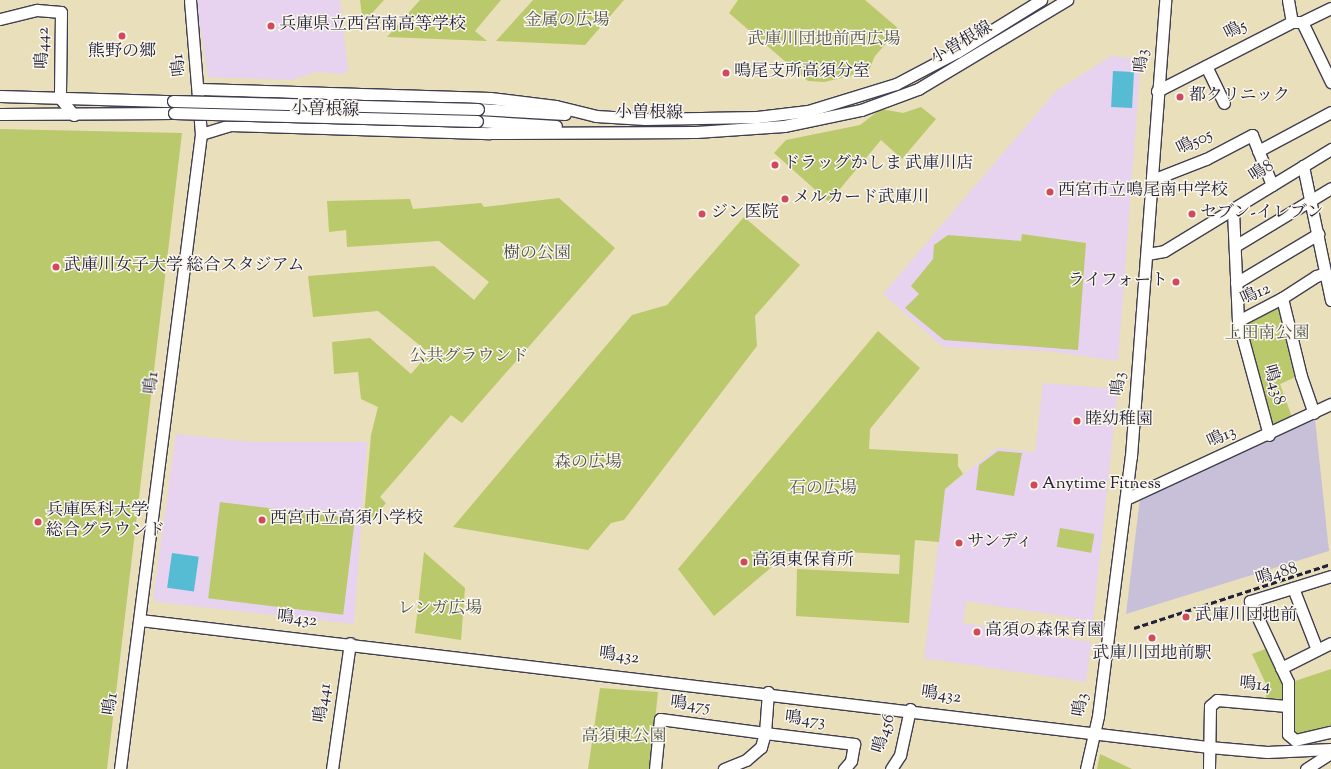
<!DOCTYPE html>
<html>
<head>
<meta charset="utf-8">
<style>
	body { margin:0 }
	#map { position:relative; width:1331px; height:769px; overflow:hidden; background:#eadfbb; font-family:"Sorts Mill Goudy","Noto Serif JP",serif }
	div>[style] { position:absolute }
	.built>* { inset:0; background:#e7d2ef }
	.industrial>* { inset:0; background:#c8bfd8 }
	.green>* { inset:0; background:#bac96b; transform-origin:0 0 }
	.water>* { inset:0; background:#56bcd4; transform-origin:0 0 }
	.roads { filter:drop-shadow(1px 0 #403e4e) drop-shadow(-1px 0 #403e4e) drop-shadow(0 1px #403e4e) drop-shadow(0 -1px #403e4e) }
	.minor>* { height:11px; margin:-5.5px; padding:0 5.5px; transform-origin:5.5px; border-radius:5.5px; background:#fff }
	.rail>* { height:3px; margin-top:-1.5px; transform-origin:0; background:repeating-linear-gradient(90deg,#22223b 0 6px,transparent 0 9px) }
	.bridges { filter:drop-shadow(1px 0 #403e4e) drop-shadow(-1px 0 #403e4e) drop-shadow(0 1px #403e4e) drop-shadow(0 -1px #403e4e) }
	.minor-bridge>* { height:11px; margin:-5.5px; padding:0 5.5px; transform-origin:5.5px; border-radius:5.5px; background:#fff }
	.dots>* { width:11px; height:11px; translate:-50% -50%; box-sizing:border-box; border:2px solid #fbf7ec; border-radius:50% }
	span { translate:-50% -50%; white-space:nowrap; text-align:center; line-height:1.15; -webkit-text-stroke:3px #fbf7ec; paint-order:stroke }
	.park-label { font-size:17px; color:#505449 }
	.poi-label { font-size:17px; color:#22223b }
	.left { translate:0 -50%; text-align:left }
	.right { translate:-100% -50%; text-align:right }
	.street-label { font-size:17px; color:#22223b }
</style>
</head>
<body>
<div id="map">
	<div class="built">
		<div style="clip-path:polygon(196px 0,340px 0,348px 70px,344px 74px,315px 72px,292px 80px,208px 77px)"></div>
		<div style="clip-path:polygon(1111px 56px,1141px 59px,1118px 361px,1047px 351px,943px 347px,883px 294px,1056px 91px)"></div>
		<div style="clip-path:polygon(1043px 383px,1118px 389px,1093px 621px,966px 601px,963px 623px,1091px 642px,1086px 682px,924px 658px,945px 489px,997px 448px,1035px 452px)"></div>
		<div style="clip-path:polygon(176px 434px,253px 442px,367px 442px,354px 624px,157px 602px,153px 598px)"></div>
	</div>
	<div class="industrial">
		<div style="clip-path:polygon(1315px 419px,1329px 551px,1126px 614px,1140px 498px)"></div>
	</div>
	<div class="green">
		<div style="clip-path:polygon(360px 0,384px 0,363px 23px)"></div>
		<div style="clip-path:polygon(420px 0,501px 0,475px 31px,487px 41px,387px 37px)"></div>
		<div style="clip-path:polygon(533px 0,624px 0,585px 45px,496px 41px)"></div>
		<div style="clip-path:polygon(738px 0,865px 0,899px 29px,875px 56px,868px 72px,824px 82px,808px 81px,729px 13px)"></div>
		<div style="clip-path:polygon(921px 107px,936px 119px,902px 159px,881px 140px,829px 202px,774px 153px,786px 140px,860px 125px,881px 109px,903px 113px)"></div>
		<div style="clip-path:polygon(0 129px,182px 133px,107px 769px,0 769px)"></div>
		<div style="clip-path:polygon(559px 198px,615px 248px,462px 423px,451px 415px,380px 497px,386px 503px,374px 518px,364px 516px,371px 435px,378px 407px,361px 399px,358px 372px,334px 374px,332px 342px,370px 338px,411px 374px,429px 353px,378px 311px,313px 317px,308px 276px,434px 266px,474px 300px,489px 282px,439px 241px,347px 247px,346px 230px,329px 232px,327px 201px,410px 199px,413px 209px,481px 203px,484px 207px)"></div>
		<div style="clip-path:polygon(744px 217px,800px 265px,755px 316px,757px 346px,624px 520px,611px 523px,588px 550px,453px 527px,632px 315px,667px 305px)"></div>
		<div style="clip-path:polygon(1022px 234px,1086px 243px,1078px 350px,944px 340px,905px 308px,919px 294px,911px 286px,933px 259px,934px 245px,948px 235px,1021px 241px)"></div>
		<div style="clip-path:polygon(1281px 301px,1298px 376px,1280px 384px,1293px 420px,1271px 431px,1241px 323px)"></div>
		<div style="clip-path:polygon(878px 331px,920px 368px,870px 429px,869px 449px,958px 454px,958px 466px,963px 474px,945px 489px,939px 542px,915px 540px,909px 623px,796px 616px,797px 569px,899px 574px,900px 555px,793px 549px,714px 616px,678px 569px)"></div>
		<div style="clip-path:polygon(998px 451px,1022px 453px,1014px 496px,976px 490px,979px 465px)"></div>
		<div style="left:220px;top:502px;width:136px;height:97px;rotate:7deg"></div>
		<div style="left:1060px;top:528px;width:35px;height:19px;rotate:10deg"></div>
		<div style="clip-path:polygon(424px 552px,465px 588px,461px 640px,415px 633px)"></div>
		<div style="clip-path:polygon(1268px 648px,1285px 684px,1284px 702px,1266px 700px,1266px 684px,1252px 654px)"></div>
		<div style="clip-path:polygon(1331px 669px,1331px 725px,1298px 734px,1293px 728px,1292px 682px)"></div>
		<div style="clip-path:polygon(600px 688px,658px 692px,650px 769px,588px 769px)"></div>
		<div style="clip-path:polygon(1100px 754px,1132px 769px,1097px 769px)"></div>
	</div>
	<div class="water">
		<div style="left:1113px;top:71px;width:21px;height:36px;rotate:3deg"></div>
		<div style="left:172px;top:553px;width:27px;height:35px;rotate:8deg"></div>
	</div>
	<div class="roads">
		<div class="minor">
			<div style="left:1288px;top:0;width:22px;rotate:80deg"></div>
			<div style="left:0;top:19px;width:38px;rotate:-14deg"></div>
			<div style="left:37px;top:10px;width:24px;rotate:5deg"></div>
			<div style="left:61px;top:12px;width:86px;rotate:90.7deg"></div>
			<div style="left:60px;top:98px;width:22px;rotate:51deg"></div>
			<div style="left:1302px;top:22px;width:67px;rotate:64.2deg"></div>
			<div style="left:1206px;top:66px;width:41px;rotate:64.1deg"></div>
			<div style="left:200px;top:89px;width:290px;rotate:1.8deg"></div>
			<div style="left:490px;top:98px;width:66px;rotate:6.9deg"></div>
			<div style="left:556px;top:106px;width:41px;rotate:14deg"></div>
			<div style="left:596px;top:116px;width:49px;rotate:3.5deg"></div>
			<div style="left:645px;top:119px;width:112px;rotate:-1deg"></div>
			<div style="left:757px;top:117px;width:51px;rotate:-6.7deg"></div>
			<div style="left:808px;top:111px;width:92px;rotate:-17.1deg"></div>
			<div style="left:896px;top:84px;width:69px;rotate:-27.7deg"></div>
			<div style="left:957px;top:52px;width:99px;rotate:-31.8deg"></div>
			<div style="left:1157px;top:91px;width:152px;rotate:-27.1deg"></div>
			<div style="left:1292px;top:22px;width:10px"></div>
			<div style="left:1302px;top:22px;width:32px;rotate:-26deg"></div>
			<div style="left:0;top:96px;width:173px;rotate:1.7deg"></div>
			<div style="left:478px;top:109px;width:87px;rotate:3.3deg"></div>
			<div style="left:0;top:114px;width:174px;rotate:-0.3deg"></div>
			<div style="left:477px;top:121px;width:79px;rotate:3.6deg"></div>
			<div style="left:201px;top:134px;width:30px;rotate:-17deg"></div>
			<div style="left:230px;top:125px;width:260px;rotate:1.8deg"></div>
			<div style="left:490px;top:133px;width:206px;rotate:-0.3deg"></div>
			<div style="left:696px;top:132px;width:88px;rotate:-3.9deg"></div>
			<div style="left:784px;top:126px;width:79px;rotate:-11.7deg"></div>
			<div style="left:861px;top:110px;width:61px;rotate:-20.2deg"></div>
			<div style="left:918px;top:89px;width:174px;rotate:-30.9deg"></div>
			<div style="left:1258px;top:151px;width:83px;rotate:-28.1deg"></div>
			<div style="left:1303px;top:166px;width:137px;rotate:78.2deg"></div>
			<div style="left:1152px;top:180px;width:58px;rotate:-21.3deg"></div>
			<div style="left:1206px;top:159px;width:52px;rotate:-27.6deg"></div>
			<div style="left:1252px;top:135px;width:54px;rotate:68.2deg"></div>
			<div style="left:1233px;top:211px;width:110px;rotate:87.4deg"></div>
			<div style="left:1238px;top:321px;width:50px;rotate:-27.6deg"></div>
			<div style="left:1282px;top:298px;width:80px;rotate:76.3deg"></div>
			<div style="left:1301px;top:376px;width:39px;rotate:71deg"></div>
			<div style="left:1235px;top:246px;width:112px;rotate:-31.1deg"></div>
			<div style="left:1147px;top:254px;width:17px;rotate:-10deg"></div>
			<div style="left:1164px;top:251px;width:196px;rotate:-31.4deg"></div>
			<div style="left:1236px;top:283px;width:96px;rotate:-30.9deg"></div>
			<div style="left:1282px;top:298px;width:40px;rotate:-32.9deg"></div>
			<div style="left:1316px;top:276px;width:10px;rotate:-17deg"></div>
			<div style="left:1238px;top:321px;width:118px;rotate:74.8deg"></div>
			<div style="left:1126px;top:499px;width:226px;rotate:-24.9deg"></div>
			<div style="left:1331px;top:576px;width:85px;rotate:162.8deg"></div>
			<div style="left:1250px;top:601px;width:89px;rotate:64.9deg"></div>
			<div style="left:1288px;top:682px;width:52px;rotate:90deg"></div>
			<div style="left:1288px;top:734px;width:9px;rotate:41deg"></div>
			<div style="left:1295px;top:740px;width:37px;rotate:-13deg"></div>
			<div style="left:1293px;top:588px;width:66px;rotate:68.8deg"></div>
			<div style="left:140px;top:620px;width:1077px;rotate:6.78deg"></div>
			<div style="left:1209px;top:747px;width:58px;rotate:4.9deg"></div>
			<div style="left:1267px;top:752px;width:64px;rotate:-2.7deg"></div>
			<div style="left:1281px;top:668px;width:56px;rotate:-26.6deg"></div>
			<div style="left:768px;top:692px;width:41px;rotate:94.2deg"></div>
			<div style="left:765px;top:733px;width:90px;rotate:7deg"></div>
			<div style="left:854px;top:744px;width:17px;rotate:100deg"></div>
			<div style="left:851px;top:761px;width:11px;rotate:131deg"></div>
			<div style="left:120px;top:769px;width:640px;rotate:-82.73deg"></div>
			<div style="left:201px;top:134px;width:134px;rotate:-94.7deg"></div>
			<div style="left:332px;top:769px;width:127px;rotate:-81.9deg"></div>
			<div style="left:655px;top:769px;width:50px;rotate:-84.3deg"></div>
			<div style="left:660px;top:719px;width:106px;rotate:7.6deg"></div>
			<div style="left:765px;top:733px;width:15px;rotate:106deg"></div>
			<div style="left:761px;top:747px;width:20px;rotate:139deg"></div>
			<div style="left:746px;top:760px;width:24px;rotate:158deg"></div>
			<div style="left:891px;top:769px;width:17px;rotate:-57deg"></div>
			<div style="left:900px;top:755px;width:47px;rotate:-77.7deg"></div>
			<div style="left:1086px;top:769px;width:54px;rotate:-77.2deg"></div>
			<div style="left:1098px;top:716px;width:262px;rotate:-82.8deg"></div>
			<div style="left:1131px;top:456px;width:457px;rotate:-85.7deg"></div>
			<div style="left:1209px;top:769px;width:63px;rotate:-89.1deg"></div>
			<div style="left:1210px;top:706px;width:9px;rotate:-41deg"></div>
			<div style="left:1217px;top:700px;width:70px;rotate:4.9deg"></div>
			<div style="left:1306px;top:769px;width:30px;rotate:-33deg"></div>
		</div>
	</div>
	<div class="rail">
		<div style="left:1134px;top:628px;width:207px;rotate:-18deg"></div>
	</div>
	<div class="bridges">
		<div class="minor-bridge">
			<div style="left:173px;top:101px;width:305px;rotate:1.5deg"></div>
			<div style="left:174px;top:113px;width:303px;rotate:1.5deg"></div>
		</div>
	</div>
	<div class="dots">
		<div style="left:271px;top:26px;background:#d1495b"></div>
		<div style="left:122px;top:36px;background:#d1495b"></div>
		<div style="left:726px;top:73px;background:#d1495b"></div>
		<div style="left:1180px;top:97px;background:#d1495b"></div>
		<div style="left:775px;top:165px;background:#d1495b"></div>
		<div style="left:1050px;top:192px;background:#d1495b"></div>
		<div style="left:785px;top:199px;background:#d1495b"></div>
		<div style="left:702px;top:214px;background:#d1495b"></div>
		<div style="left:1192px;top:214px;background:#d1495b"></div>
		<div style="left:56px;top:267px;background:#d1495b"></div>
		<div style="left:1176px;top:282px;background:#d1495b"></div>
		<div style="left:1077px;top:421px;background:#d1495b"></div>
		<div style="left:1034px;top:485px;background:#d1495b"></div>
		<div style="left:262px;top:520px;background:#d1495b"></div>
		<div style="left:38px;top:522px;background:#d1495b"></div>
		<div style="left:959px;top:543px;background:#d1495b"></div>
		<div style="left:744px;top:562px;background:#d1495b"></div>
		<div style="left:1186px;top:617px;background:#d1495b"></div>
		<div style="left:977px;top:632px;background:#d1495b"></div>
		<div style="left:1152px;top:638px;background:#d1495b"></div>
	</div>
	<div class="park-label">
		<span style="left:567px;top:22px">金属の広場</span>
		<span style="left:824px;top:41px">武庫川団地前西広場</span>
		<span style="left:537px;top:255px">樹の公園</span>
		<span style="left:1267px;top:335px">上田南公園</span>
		<span style="left:469px;top:358px">公共グラウンド</span>
		<span style="left:588px;top:464px">森の広場</span>
		<span style="left:823px;top:490px">石の広場</span>
		<span style="left:440px;top:610px">レンガ広場</span>
		<span style="left:624px;top:738px">高須東公園</span>
	</div>
	<div class="poi-label">
		<span class="left" style="left:279px;top:26px">兵庫県立西宮南高等学校</span>
		<span style="left:122px;top:53px">熊野の郷</span>
		<span class="left" style="left:734px;top:73px">鳴尾支所高須分室</span>
		<span class="left" style="left:1189px;top:97px">都クリニック</span>
		<span class="left" style="left:783px;top:165px">ドラッグかしま 武庫川店</span>
		<span class="left" style="left:1058px;top:192px">西宮市立鳴尾南中学校</span>
		<span class="left" style="left:793px;top:199px">メルカード武庫川</span>
		<span class="left" style="left:711px;top:214px">ジン医院</span>
		<span class="left" style="left:1200px;top:214px">セブン-イレブン</span>
		<span class="left" style="left:64px;top:267px">武庫川女子大学 総合スタジアム</span>
		<span class="right" style="left:1168px;top:282px">ライフォート</span>
		<span class="left" style="left:1085px;top:421px">睦幼稚園</span>
		<span class="left" style="left:1042px;top:485px">Anytime Fitness</span>
		<span class="left" style="left:46px;top:522px">兵庫医科大学<br>総合グラウンド</span>
		<span class="left" style="left:270px;top:520px">西宮市立高須小学校</span>
		<span class="left" style="left:967px;top:543px">サンディ</span>
		<span class="left" style="left:752px;top:562px">高須東保育所</span>
		<span class="left" style="left:1195px;top:617px">武庫川団地前</span>
		<span class="left" style="left:985px;top:632px">高須の森保育園</span>
		<span style="left:1152px;top:655px">武庫川団地前駅</span>
	</div>
	<div class="street-label">
		<span style="left:1236px;top:31px;rotate:-27deg">鳴5</span>
		<span style="left:962px;top:44px;rotate:-30deg">小曽根線</span>
		<span style="left:44px;top:48px;rotate:-89deg">鳴442</span>
		<span style="left:1143px;top:61px;rotate:-85deg">鳴3</span>
		<span style="left:180px;top:65px;rotate:-96deg">鳴1</span>
		<span style="left:325px;top:111px;rotate:2deg">小曽根線</span>
		<span style="left:649px;top:114px;rotate:1deg">小曽根線</span>
		<span style="left:1195px;top:143px;rotate:-26deg">鳴505</span>
		<span style="left:1262px;top:172px;rotate:-32deg">鳴8</span>
		<span style="left:1256px;top:295px;rotate:-24deg">鳴12</span>
		<span style="left:153px;top:383px;rotate:-83deg">鳴1</span>
		<span style="left:1120px;top:384px;rotate:-85deg">鳴3</span>
		<span style="left:1273px;top:385px;rotate:74deg">鳴438</span>
		<span style="left:1222px;top:438px;rotate:-24deg">鳴13</span>
		<span style="left:1277px;top:575px;rotate:-17deg">鳴488</span>
		<span style="left:297px;top:620px;rotate:6deg">鳴432</span>
		<span style="left:619px;top:657px;rotate:7deg">鳴432</span>
		<span style="left:1255px;top:686px;rotate:5deg">鳴14</span>
		<span style="left:941px;top:696px;rotate:8deg">鳴432</span>
		<span style="left:324px;top:703px;rotate:-82deg">鳴441</span>
		<span style="left:112px;top:704px;rotate:-82deg">鳴1</span>
		<span style="left:1082px;top:705px;rotate:-81deg">鳴3</span>
		<span style="left:690px;top:706px;rotate:7deg">鳴475</span>
		<span style="left:805px;top:721px;rotate:7deg">鳴473</span>
		<span style="left:885px;top:734px;rotate:-73deg">鳴456</span>
	</div>
</div>
</body>
</html>
